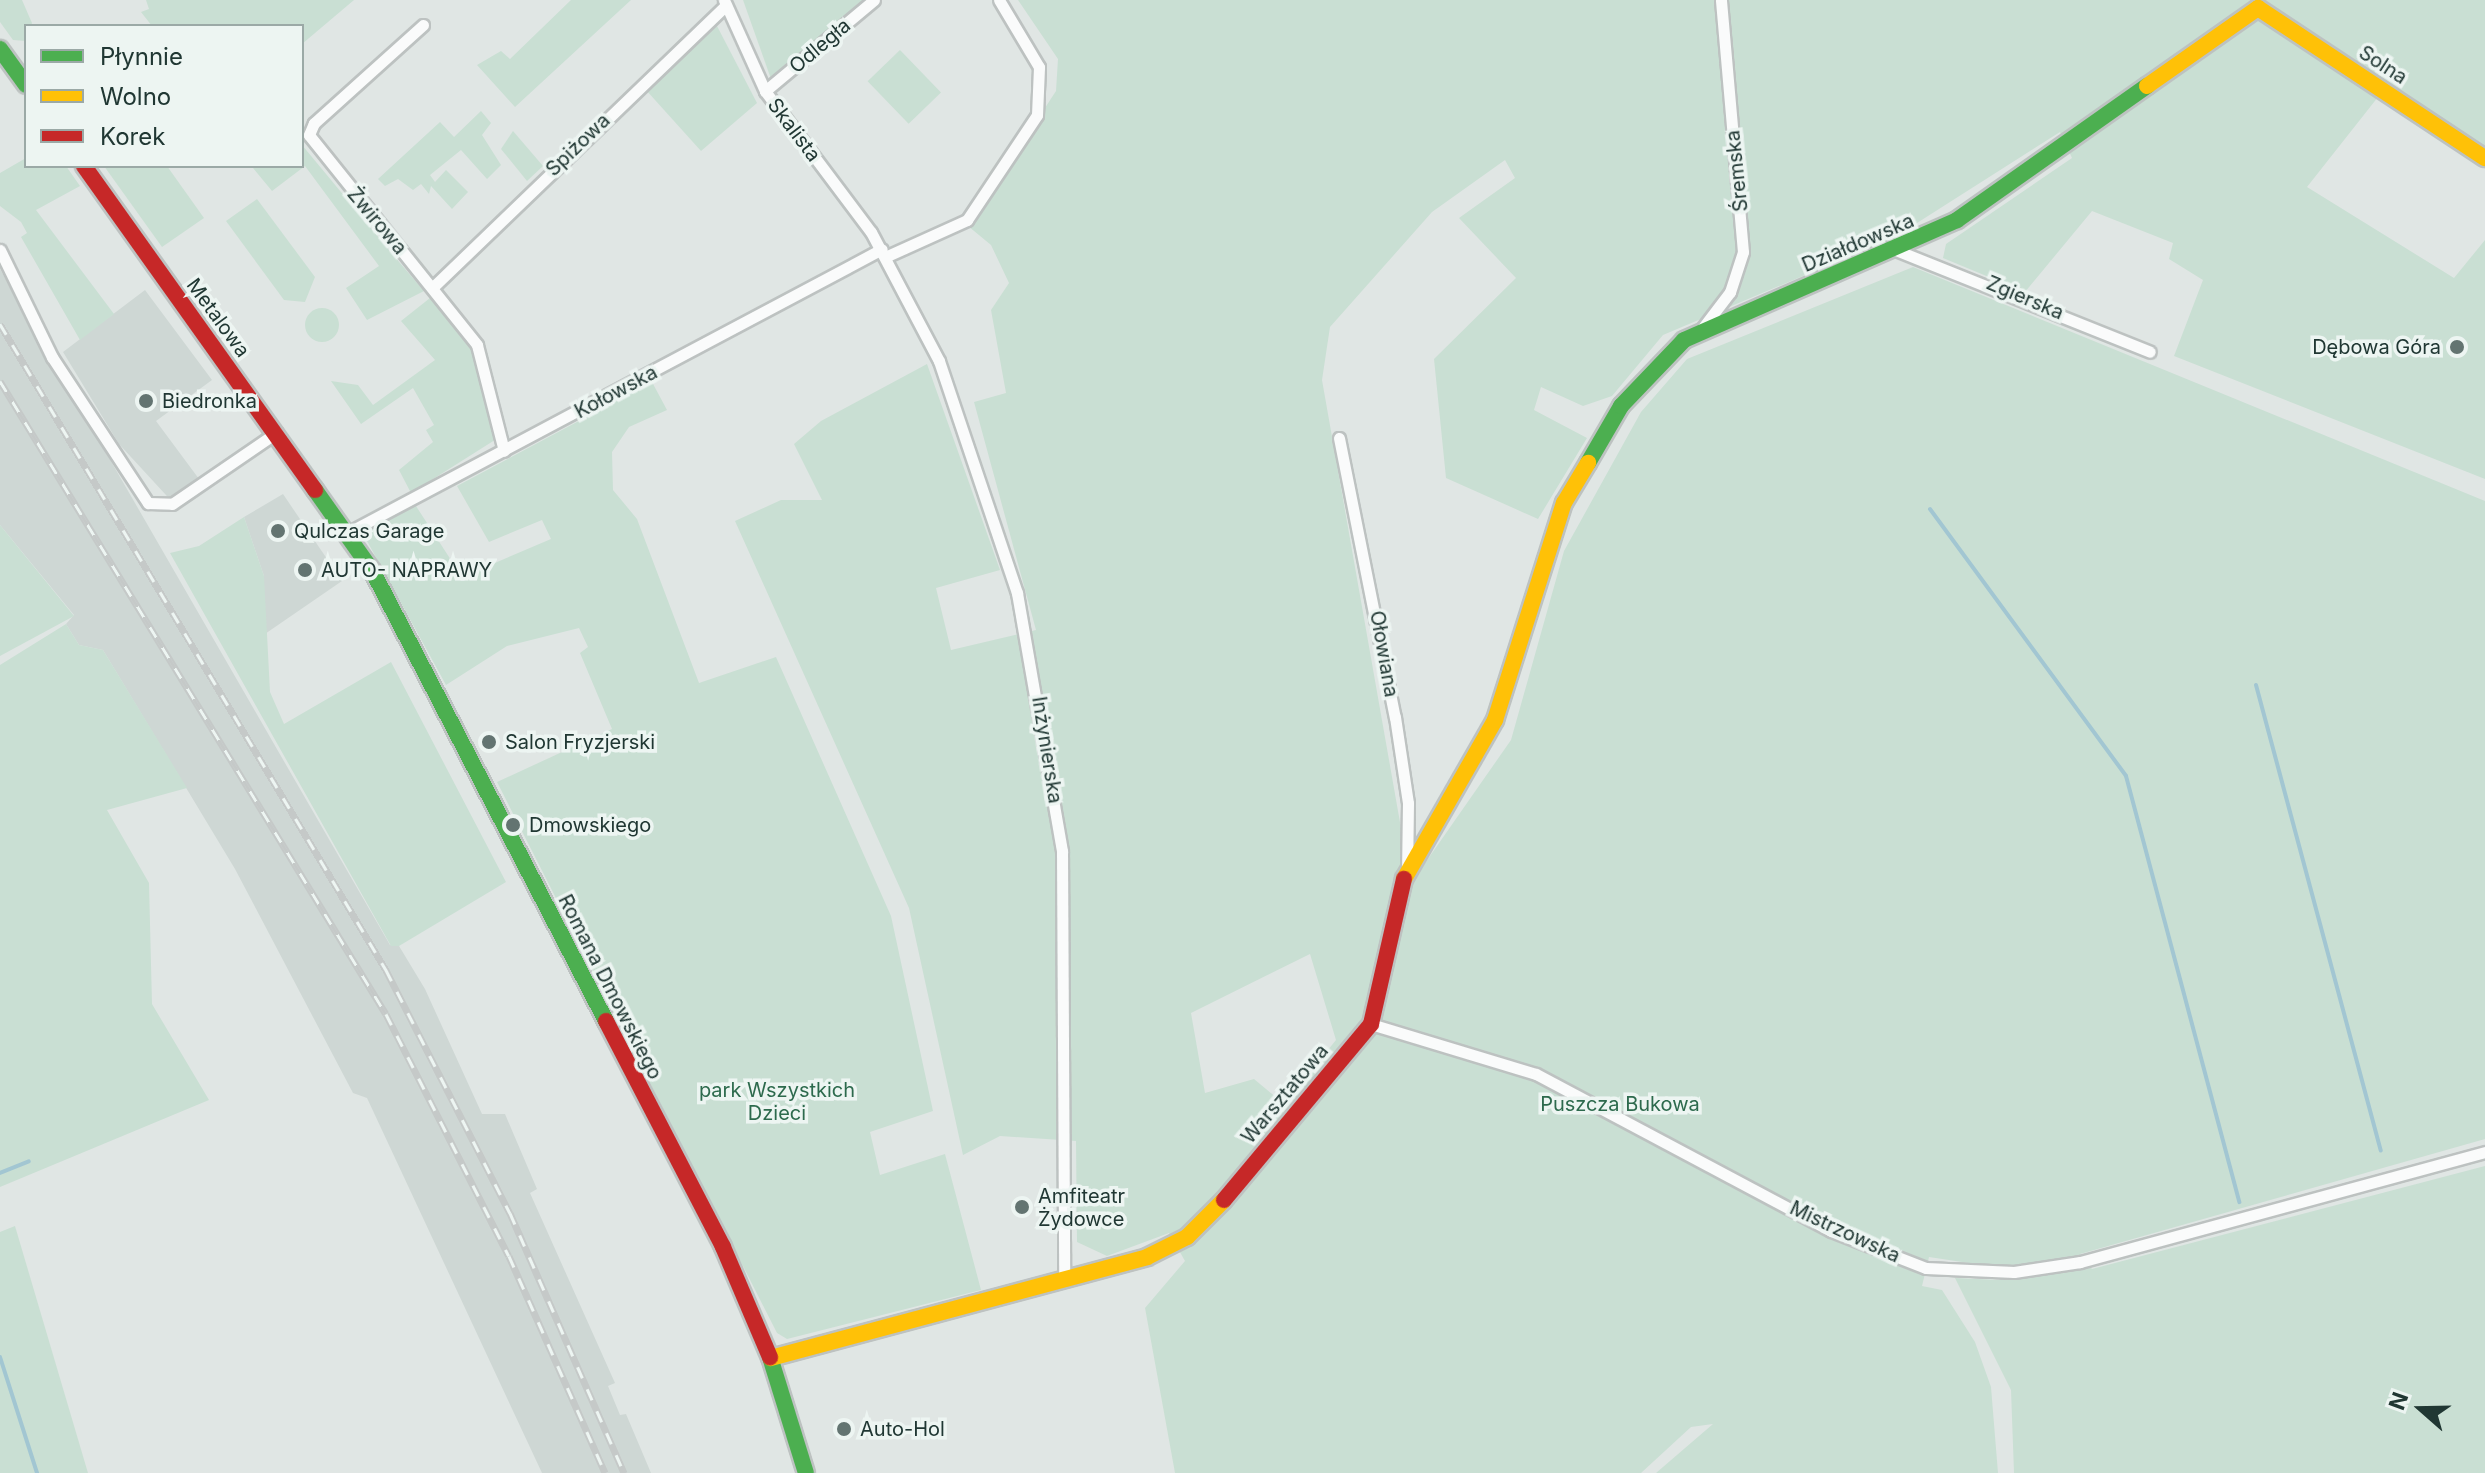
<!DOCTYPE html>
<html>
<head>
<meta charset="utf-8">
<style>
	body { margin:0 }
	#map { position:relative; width:2485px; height:1473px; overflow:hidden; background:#e0e6e4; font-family:Inter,sans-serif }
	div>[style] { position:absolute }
	.built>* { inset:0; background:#ced7d4 }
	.green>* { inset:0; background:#c9dfd3; transform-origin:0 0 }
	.round { border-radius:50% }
	.stream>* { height:4px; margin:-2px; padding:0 2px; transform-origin:2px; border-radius:2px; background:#a2c6d2 }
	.roads { filter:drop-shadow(2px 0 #bdc2c1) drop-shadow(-2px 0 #bdc2c1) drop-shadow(0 2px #bdc2c1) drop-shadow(0 -2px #bdc2c1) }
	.street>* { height:11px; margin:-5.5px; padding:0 5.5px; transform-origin:5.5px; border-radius:5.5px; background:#fafbfb }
	.fast>* { height:16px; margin:-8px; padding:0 8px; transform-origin:8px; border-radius:8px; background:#4caf50 }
	.slow>* { height:16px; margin:-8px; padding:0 8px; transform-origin:8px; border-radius:8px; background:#ffc107 }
	.jam>* { height:16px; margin:-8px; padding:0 8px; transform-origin:8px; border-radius:8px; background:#c62828 }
	.rail>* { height:7px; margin-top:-3.5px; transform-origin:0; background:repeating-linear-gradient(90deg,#edf5f2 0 12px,#c5c9c8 0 24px); box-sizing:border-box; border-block:2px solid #c5c9c8 }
	.dots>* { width:22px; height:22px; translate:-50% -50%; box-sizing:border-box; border:4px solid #edf5f2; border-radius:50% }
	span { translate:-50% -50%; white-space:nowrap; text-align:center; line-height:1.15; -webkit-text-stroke:7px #edf5f2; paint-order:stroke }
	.street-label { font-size:20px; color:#203733 }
	.poi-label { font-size:20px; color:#203733 }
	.right { translate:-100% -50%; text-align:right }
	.left { translate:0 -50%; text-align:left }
	.park-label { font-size:20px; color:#2d6a4d }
	.legend { position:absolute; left:24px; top:24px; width:280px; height:144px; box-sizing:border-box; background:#edf5f2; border:2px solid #9ba9a6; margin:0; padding:10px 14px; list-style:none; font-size:24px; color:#203733 }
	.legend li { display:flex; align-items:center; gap:16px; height:40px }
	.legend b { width:40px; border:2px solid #9ba9a6 }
	.north { position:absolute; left:2381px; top:1369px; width:80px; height:80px; -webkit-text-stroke:6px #edf5f2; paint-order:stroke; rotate:290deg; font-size:22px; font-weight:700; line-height:32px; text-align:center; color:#203733 }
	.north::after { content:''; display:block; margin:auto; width:28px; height:36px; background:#203733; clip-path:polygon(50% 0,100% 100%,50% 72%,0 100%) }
</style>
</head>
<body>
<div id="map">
	<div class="built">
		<div style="clip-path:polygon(0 269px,390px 945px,399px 946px,425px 989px,482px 1114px,505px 1114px,537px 1189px,530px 1193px,615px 1383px,608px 1386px,620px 1415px,626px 1414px,651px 1473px,542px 1473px,367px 1098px,353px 1093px,235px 869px,103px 650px,79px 645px,66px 624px,74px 615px,0 525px)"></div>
		<div style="clip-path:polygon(145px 290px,212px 380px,156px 421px,202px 483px,177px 507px,119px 444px,63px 352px)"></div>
		<div style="clip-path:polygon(283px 494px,342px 581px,262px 636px,264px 576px,244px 517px)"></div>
	</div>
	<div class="green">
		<div style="clip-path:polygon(0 0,22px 0,32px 23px,26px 41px,13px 40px,0 22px)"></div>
		<div style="clip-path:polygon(146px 0,354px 0,302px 44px,302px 26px,152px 26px,141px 12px,149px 9px)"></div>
		<div style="clip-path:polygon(571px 0,631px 0,515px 107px,477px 65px,501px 51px,510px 59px)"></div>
		<div style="clip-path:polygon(743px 0,868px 0,771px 79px)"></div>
		<div style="clip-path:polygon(evenodd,1018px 0,2485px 0,2485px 149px,2378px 97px,2307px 187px,2454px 278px,2485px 240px,2485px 479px,2174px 356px,2203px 280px,2169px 259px,2173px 243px,2092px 211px,2025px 292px,1943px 258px,1946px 244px,2072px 158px,2060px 132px,1895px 237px,1663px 335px,1612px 396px,1583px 406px,1541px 387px,1534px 410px,1587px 438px,1538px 519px,1446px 478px,1434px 359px,1516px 278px,1459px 218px,1515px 178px,1505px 160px,1432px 212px,1330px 327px,1322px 380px,1404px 845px,1423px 866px,1511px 740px,1564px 551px,1641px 412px,1687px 359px,1913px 267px,2485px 501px,2485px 1139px,2080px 1254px,2092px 1269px,2485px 1166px,2485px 1473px,2014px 1473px,2011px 1390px,1955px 1278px,2000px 1280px,1982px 1265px,1929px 1257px,1922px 1286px,1942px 1290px,1975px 1342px,1991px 1387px,1998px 1473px,1656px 1473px,1713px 1424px,1691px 1427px,1641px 1473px,1175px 1473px,1145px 1308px,1185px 1261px,1169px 1233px,1107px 1256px,1077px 1242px,1076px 1141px,1000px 1136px,963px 1155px,909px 908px,735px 521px,781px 500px,822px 500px,794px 444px,821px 421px,927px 364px,1000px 570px,936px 588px,951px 650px,1036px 630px,974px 402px,1006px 393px,991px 310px,1009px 283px,991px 245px,968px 226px,1056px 91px,1058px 59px,1018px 0,1310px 954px,1336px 1040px,1284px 1104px,1254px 1079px,1205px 1093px,1191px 1013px,1310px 954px)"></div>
		<div style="clip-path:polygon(717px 26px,757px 103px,701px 151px,646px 90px)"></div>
		<div style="left:900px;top:50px;width:59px;height:45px;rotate:46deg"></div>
		<div style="clip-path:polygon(481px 111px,491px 123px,482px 135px,501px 165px,487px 179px,461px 150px,430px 175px,435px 182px,446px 170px,468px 192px,452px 209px,431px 186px,429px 194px,421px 184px,413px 190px,398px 179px,385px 186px,378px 179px,440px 122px,454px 137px)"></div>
		<div style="clip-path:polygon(513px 131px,543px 166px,527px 181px,501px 149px)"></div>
		<div style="clip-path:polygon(302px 145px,394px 256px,424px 291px,367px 320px,346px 288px,379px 266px,305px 166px,272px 191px,253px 168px,302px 166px)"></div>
		<div style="clip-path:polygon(26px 158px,26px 166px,66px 166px,80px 186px,36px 210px,114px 314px,80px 340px,21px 237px,27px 233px,21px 222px,0 206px,0 173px)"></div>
		<div style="clip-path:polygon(104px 166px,167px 166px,204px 218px,162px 247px)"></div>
		<div style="clip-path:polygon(257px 199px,315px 277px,305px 302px,284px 300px,226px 221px)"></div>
		<div style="clip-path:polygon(430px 298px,471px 345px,498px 438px,411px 493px,399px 470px,433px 442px,426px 430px,434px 425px,413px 388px,361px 424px,331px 381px,358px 385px,373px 405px,435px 360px,401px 321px)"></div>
		<div class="round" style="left:305px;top:308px;width:34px;height:34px"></div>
		<div style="clip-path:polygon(652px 382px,667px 410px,629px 427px,612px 452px,613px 490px,637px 519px,699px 683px,776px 657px,891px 916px,933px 1111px,870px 1132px,880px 1175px,945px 1154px,981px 1290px,787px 1339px,777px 1333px,497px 782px,612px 729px,580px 653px,588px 647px,579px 628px,507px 646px,446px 685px,361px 530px,414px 503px,462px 577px,551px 539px,542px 520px,489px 542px,457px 486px)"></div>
		<div style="clip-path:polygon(244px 517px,264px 576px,270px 692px,284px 724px,391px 662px,506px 882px,399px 946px,391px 946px,170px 553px,199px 546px)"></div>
		<div style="clip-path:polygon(0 525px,74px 616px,0 656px)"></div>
		<div style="clip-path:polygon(66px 624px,79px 645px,103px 650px,187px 788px,107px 810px,149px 883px,152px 1004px,209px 1100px,0 1187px,0 665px)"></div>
		<div style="clip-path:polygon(15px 1226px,88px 1473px,0 1473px,0 1232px)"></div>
	</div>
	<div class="stream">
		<div style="left:1930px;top:509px;width:331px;rotate:53.7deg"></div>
		<div style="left:2126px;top:776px;width:441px;rotate:75.1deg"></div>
		<div style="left:2256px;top:685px;width:482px;rotate:75deg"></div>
		<div style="left:0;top:1173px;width:31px;rotate:-22deg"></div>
		<div style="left:0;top:1357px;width:122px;rotate:72.3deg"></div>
	</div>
	<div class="roads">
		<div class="street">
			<div style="left:724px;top:0;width:100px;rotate:65.7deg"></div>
			<div style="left:765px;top:91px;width:176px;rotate:53.1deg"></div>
			<div style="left:871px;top:232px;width:146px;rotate:62.2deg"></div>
			<div style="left:939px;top:361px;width:245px;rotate:71.4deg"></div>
			<div style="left:1017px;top:593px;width:262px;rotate:80.1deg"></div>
			<div style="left:1062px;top:851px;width:429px;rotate:89.7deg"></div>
			<div style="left:423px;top:25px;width:147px;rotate:138deg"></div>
			<div style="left:314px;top:123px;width:13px;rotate:113deg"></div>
			<div style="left:309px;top:135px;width:269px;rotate:51.3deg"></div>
			<div style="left:477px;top:345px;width:109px;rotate:75.7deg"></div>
			<div style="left:765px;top:91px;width:142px;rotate:-39.9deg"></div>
			<div style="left:0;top:250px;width:119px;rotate:64.1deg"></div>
			<div style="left:52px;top:357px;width:175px;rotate:56.7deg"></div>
			<div style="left:148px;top:503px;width:24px;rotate:2deg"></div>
			<div style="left:172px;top:504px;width:127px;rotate:-34.4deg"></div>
			<div style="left:1898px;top:251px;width:271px;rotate:21.8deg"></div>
			<div style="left:885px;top:257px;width:90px;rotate:-24.3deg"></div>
			<div style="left:967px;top:220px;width:126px;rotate:-56.3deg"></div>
			<div style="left:1037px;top:115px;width:48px;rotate:-87.6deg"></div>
			<div style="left:1039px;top:67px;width:78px;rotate:-120.8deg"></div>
			<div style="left:433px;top:287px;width:405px;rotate:-43.9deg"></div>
			<div style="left:1701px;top:330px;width:48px;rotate:-52.7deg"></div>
			<div style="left:1730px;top:292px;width:42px;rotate:-72deg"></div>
			<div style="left:1743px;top:252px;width:253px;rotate:-95deg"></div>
			<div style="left:1339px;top:438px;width:285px;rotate:78.7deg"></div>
			<div style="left:1395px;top:717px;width:87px;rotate:81.4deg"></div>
			<div style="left:1408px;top:803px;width:68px;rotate:90.8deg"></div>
			<div style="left:349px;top:532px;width:603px;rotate:-27.97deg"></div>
			<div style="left:1371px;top:1024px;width:172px;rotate:16.9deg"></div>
			<div style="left:1536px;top:1074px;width:334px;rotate:28deg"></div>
			<div style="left:1831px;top:1231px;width:102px;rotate:21.3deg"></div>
			<div style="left:1926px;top:1268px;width:88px;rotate:2.6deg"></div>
			<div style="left:2014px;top:1272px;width:67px;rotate:-8.6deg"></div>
			<div style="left:2080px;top:1262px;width:420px;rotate:-15.2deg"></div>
		</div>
		<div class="fast">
			<div style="left:0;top:49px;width:44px;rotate:54.2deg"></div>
			<div style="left:1588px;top:463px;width:66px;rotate:-59.9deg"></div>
			<div style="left:1621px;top:406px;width:91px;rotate:-46.3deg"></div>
			<div style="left:1684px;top:340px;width:298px;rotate:-23.7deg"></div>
			<div style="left:1957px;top:220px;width:232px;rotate:-35.2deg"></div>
			<div style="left:315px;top:490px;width:100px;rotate:54.7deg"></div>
			<div style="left:373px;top:572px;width:506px;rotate:62.57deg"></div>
			<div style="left:770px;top:1357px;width:121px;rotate:72.8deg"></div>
		</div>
		<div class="slow">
			<div style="left:2147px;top:86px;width:136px;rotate:-35.1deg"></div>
			<div style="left:2258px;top:8px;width:272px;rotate:33.5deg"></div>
			<div style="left:1404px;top:879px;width:183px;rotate:-60.2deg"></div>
			<div style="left:1495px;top:720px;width:228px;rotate:-72.4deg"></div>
			<div style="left:1564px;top:503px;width:47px;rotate:-59deg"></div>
			<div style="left:771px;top:1358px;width:389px;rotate:-15deg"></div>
			<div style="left:1147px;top:1257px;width:45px;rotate:-26.6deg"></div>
			<div style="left:1187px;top:1237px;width:52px;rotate:-45deg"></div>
		</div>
		<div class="jam">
			<div style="left:84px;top:166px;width:398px;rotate:54.5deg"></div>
			<div style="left:606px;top:1021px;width:254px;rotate:62.6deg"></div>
			<div style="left:723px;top:1247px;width:120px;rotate:66.9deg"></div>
			<div style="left:1224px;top:1200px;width:229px;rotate:-50.1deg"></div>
			<div style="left:1371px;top:1024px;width:149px;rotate:-77.2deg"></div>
		</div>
	</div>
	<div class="rail">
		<div style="left:0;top:324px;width:753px;rotate:59.14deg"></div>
		<div style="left:386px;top:970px;width:273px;rotate:63deg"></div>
		<div style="left:510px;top:1213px;width:284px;rotate:66.3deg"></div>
		<div style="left:0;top:381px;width:741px;rotate:58.63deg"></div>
		<div style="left:386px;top:1014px;width:271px;rotate:63.1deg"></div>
		<div style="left:509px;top:1256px;width:237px;rotate:66.1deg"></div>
	</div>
	<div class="dots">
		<div style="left:2457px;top:347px;background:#637471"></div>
		<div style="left:146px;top:401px;background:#637471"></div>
		<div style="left:278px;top:531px;background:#637471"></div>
		<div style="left:305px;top:570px;background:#637471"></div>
		<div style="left:489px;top:742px;background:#637471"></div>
		<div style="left:513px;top:825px;background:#637471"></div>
		<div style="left:1022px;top:1207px;background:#637471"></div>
		<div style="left:844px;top:1429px;background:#637471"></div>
	</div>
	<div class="street-label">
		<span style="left:820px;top:46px;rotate:-40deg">Odległa</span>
		<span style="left:2383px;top:65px;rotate:33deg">Solna</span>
		<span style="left:794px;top:130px;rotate:53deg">Skalista</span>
		<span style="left:578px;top:145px;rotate:-44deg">Spiżowa</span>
		<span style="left:1737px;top:171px;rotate:-96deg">Śremska</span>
		<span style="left:377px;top:221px;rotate:50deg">Żwirowa</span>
		<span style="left:1858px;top:243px;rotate:-23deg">Działdowska</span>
		<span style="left:2025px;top:298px;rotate:23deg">Zgierska</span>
		<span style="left:218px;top:318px;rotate:54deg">Metalowa</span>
		<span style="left:616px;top:392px;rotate:-28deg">Kołowska</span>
		<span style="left:1384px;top:654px;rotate:80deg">Ołowiana</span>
		<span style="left:1047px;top:750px;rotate:81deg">Inżynierska</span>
		<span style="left:610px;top:987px;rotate:63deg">Romana Dmowskiego</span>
		<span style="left:1285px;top:1094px;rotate:-50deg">Warsztatowa</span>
		<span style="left:1845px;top:1232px;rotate:25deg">Mistrzowska</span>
	</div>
	<div class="poi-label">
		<span class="right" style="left:2441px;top:347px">Dębowa Góra</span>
		<span class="left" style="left:162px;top:401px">Biedronka</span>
		<span class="left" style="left:294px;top:531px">Qulczas Garage</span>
		<span class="left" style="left:321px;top:570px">AUTO- NAPRAWY</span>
		<span class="left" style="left:505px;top:742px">Salon Fryzjerski</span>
		<span class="left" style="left:529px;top:825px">Dmowskiego</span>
		<span class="left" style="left:1038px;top:1208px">Amfiteatr<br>Żydowce</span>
		<span class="left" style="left:860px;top:1429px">Auto-Hol</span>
	</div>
	<div class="park-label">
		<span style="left:777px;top:1102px">park Wszystkich<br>Dzieci</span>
		<span style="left:1620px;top:1104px">Puszcza Bukowa</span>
	</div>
	<ul class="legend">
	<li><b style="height:10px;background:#4caf50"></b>Płynnie</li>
	<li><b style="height:10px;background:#ffc107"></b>Wolno</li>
	<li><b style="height:10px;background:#c62828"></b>Korek</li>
	</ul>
	<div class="north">N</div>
</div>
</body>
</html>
